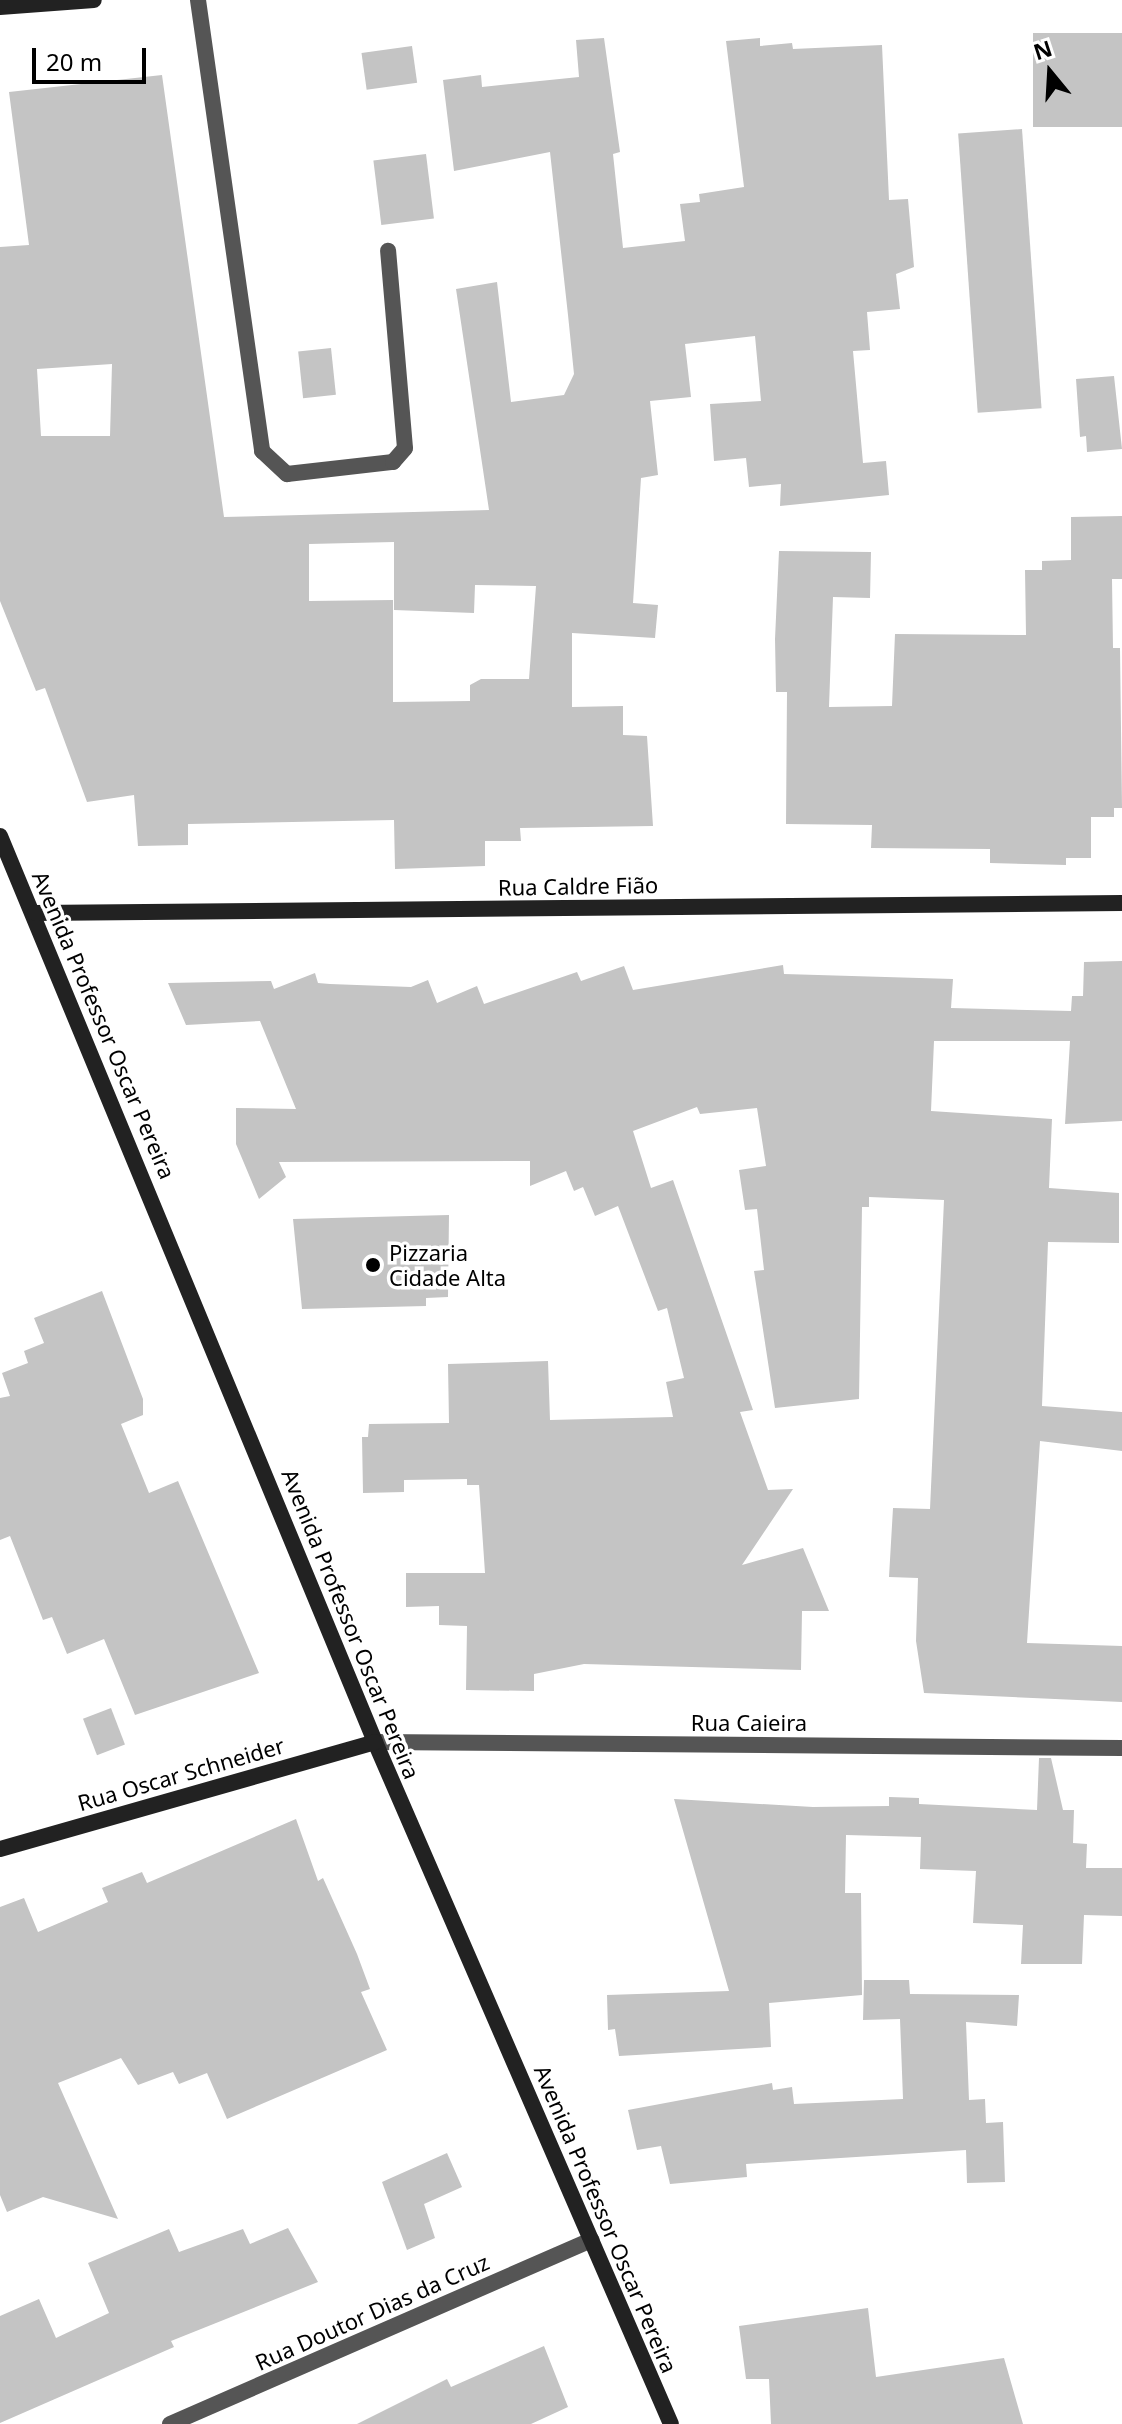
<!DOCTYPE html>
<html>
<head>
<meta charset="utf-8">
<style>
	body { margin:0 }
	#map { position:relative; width:1122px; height:2424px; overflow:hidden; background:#fff; font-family:"Noto Sans",sans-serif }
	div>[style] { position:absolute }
	.building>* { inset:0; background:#c4c4c4; transform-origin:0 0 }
	.lane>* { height:16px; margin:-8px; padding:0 8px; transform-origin:8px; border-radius:8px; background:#555 }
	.street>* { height:16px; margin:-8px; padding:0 8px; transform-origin:8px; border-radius:8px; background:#555 }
	.secondary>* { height:16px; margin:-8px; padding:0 8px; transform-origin:8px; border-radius:8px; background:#222 }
	.dots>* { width:22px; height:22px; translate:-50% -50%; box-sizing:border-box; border:4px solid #fff; border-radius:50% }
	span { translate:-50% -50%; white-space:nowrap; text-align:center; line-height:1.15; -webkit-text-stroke:7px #fff; paint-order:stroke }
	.street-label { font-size:22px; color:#000 }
	.poi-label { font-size:22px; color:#000 }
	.left { translate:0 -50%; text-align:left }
	.north { position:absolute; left:1010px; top:32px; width:80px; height:80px; -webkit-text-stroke:6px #fff; paint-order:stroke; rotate:342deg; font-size:22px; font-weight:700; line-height:32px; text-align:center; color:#000 }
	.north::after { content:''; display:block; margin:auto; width:28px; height:36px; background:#000; clip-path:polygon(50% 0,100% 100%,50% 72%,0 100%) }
	.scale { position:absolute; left:32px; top:48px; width:114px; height:36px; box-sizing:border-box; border:4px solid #000; border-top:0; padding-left:10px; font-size:24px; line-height:28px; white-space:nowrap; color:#000; -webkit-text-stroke:6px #fff; paint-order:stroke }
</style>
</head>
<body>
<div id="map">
	<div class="building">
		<div style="left:1122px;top:33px;width:94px;height:89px;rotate:90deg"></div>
		<div style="clip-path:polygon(evenodd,604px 38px,620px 152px,613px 154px,623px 248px,685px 241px,680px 204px,700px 202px,699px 194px,744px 187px,726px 41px,760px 38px,760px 46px,792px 43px,793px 49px,882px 45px,889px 200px,908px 199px,914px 267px,896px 274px,900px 309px,867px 312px,870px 350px,853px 351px,863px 463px,886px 461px,889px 495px,780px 506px,781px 484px,749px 487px,746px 458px,714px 461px,710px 404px,761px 401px,755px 336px,685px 344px,691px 397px,650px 401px,658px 475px,641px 478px,633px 603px,658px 605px,655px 638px,572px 633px,572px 707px,623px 706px,623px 735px,647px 736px,653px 826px,520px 828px,521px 841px,485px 841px,485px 866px,395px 869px,394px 820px,188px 824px,188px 845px,138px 846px,134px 795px,87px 802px,45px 688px,36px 691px,0 601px,0 247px,29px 245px,9px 92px,162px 75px,224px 517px,489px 510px,456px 289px,497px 282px,511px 402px,564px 395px,574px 374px,568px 315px,550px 152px,454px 171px,443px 80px,481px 75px,482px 87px,579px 77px,576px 40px,604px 38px,112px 364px,110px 436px,41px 436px,37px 369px,112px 364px,604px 38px,394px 542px,394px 610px,474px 613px,475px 585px,536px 586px,529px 679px,481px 679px,470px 685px,470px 701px,393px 702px,393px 600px,309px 601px,309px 544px,394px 542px)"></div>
		<div style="left:412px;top:46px;width:37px;height:51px;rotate:82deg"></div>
		<div style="left:1022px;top:129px;width:280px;height:64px;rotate:86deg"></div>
		<div style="left:426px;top:154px;width:65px;height:53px;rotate:83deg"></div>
		<div style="left:331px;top:348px;width:47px;height:33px;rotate:84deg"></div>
		<div style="clip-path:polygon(1114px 376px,1122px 449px,1087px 452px,1086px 436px,1080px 437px,1076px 379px)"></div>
		<div style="clip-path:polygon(1122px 516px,1122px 579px,1112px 579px,1113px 648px,1120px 648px,1122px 808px,1114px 808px,1114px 817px,1091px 817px,1091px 858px,1066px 858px,1066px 865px,990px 863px,990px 849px,871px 848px,872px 825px,786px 824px,787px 692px,776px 692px,775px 639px,779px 551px,871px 552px,870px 598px,833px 597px,829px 707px,892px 706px,895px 634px,1026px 635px,1025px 570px,1042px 570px,1042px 561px,1071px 560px,1071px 517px)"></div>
		<div style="clip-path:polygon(1122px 961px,1122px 1121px,1065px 1124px,1070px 1041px,934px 1041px,931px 1111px,1052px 1119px,1049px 1188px,1119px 1193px,1119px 1243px,1048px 1242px,1042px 1406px,1122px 1412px,1122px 1451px,1040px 1441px,1027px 1643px,1122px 1646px,1122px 1702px,924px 1693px,916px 1641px,918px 1578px,889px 1577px,893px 1508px,930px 1509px,944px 1200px,869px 1197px,869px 1207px,862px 1207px,859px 1399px,775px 1408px,754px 1271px,764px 1270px,757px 1209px,745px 1210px,739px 1170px,766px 1166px,757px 1108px,700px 1114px,697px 1107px,633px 1131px,651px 1188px,673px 1180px,753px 1410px,740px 1412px,768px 1490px,793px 1489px,742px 1565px,803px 1548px,829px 1611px,802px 1611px,801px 1670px,584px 1664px,534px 1674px,534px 1691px,466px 1690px,467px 1626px,439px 1625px,439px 1606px,406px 1607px,406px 1573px,485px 1573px,479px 1485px,467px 1485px,467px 1479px,404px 1480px,404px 1492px,363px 1493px,362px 1437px,368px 1437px,369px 1424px,449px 1423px,448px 1364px,548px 1361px,550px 1420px,673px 1417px,666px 1382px,684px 1378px,667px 1308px,658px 1311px,618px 1206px,595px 1216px,583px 1187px,574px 1191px,566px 1171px,530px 1186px,530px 1161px,279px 1162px,286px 1177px,259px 1199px,236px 1144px,236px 1108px,296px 1109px,260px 1021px,186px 1025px,168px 983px,271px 981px,274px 989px,315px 973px,318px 983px,330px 984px,411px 987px,428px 980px,437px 1003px,477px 986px,484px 1004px,577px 972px,581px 981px,624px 966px,633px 990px,783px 965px,784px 974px,953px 979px,951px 1008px,1071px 1011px,1072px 996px,1083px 996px,1084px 962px)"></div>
		<div style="clip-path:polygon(449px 1215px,448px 1297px,426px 1298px,426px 1306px,302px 1309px,293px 1219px)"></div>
		<div style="clip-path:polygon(102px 1291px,143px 1399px,143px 1415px,121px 1424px,149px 1493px,178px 1481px,259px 1673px,135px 1715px,104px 1639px,67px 1654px,52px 1617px,43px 1620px,10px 1536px,0 1540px,0 1398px,10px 1396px,2px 1373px,28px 1363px,24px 1351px,44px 1343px,34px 1318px)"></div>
		<div style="left:111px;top:1708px;width:39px;height:30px;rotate:69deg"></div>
		<div style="clip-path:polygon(1039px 1758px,1051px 1758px,1063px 1810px,1074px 1810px,1073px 1843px,1087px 1844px,1086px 1868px,1122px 1868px,1122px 1916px,1084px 1915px,1082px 1964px,1021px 1964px,1023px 1925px,973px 1923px,976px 1871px,920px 1869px,921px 1837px,846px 1835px,845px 1893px,861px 1893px,862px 1995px,769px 2003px,771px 2047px,619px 2056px,615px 2029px,608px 2030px,607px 1995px,729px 1991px,674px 1799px,813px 1807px,889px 1806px,889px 1797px,919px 1798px,919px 1804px,1037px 1810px)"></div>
		<div style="clip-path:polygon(296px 1819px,318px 1881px,323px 1878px,357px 1954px,370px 1989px,361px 1992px,387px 2050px,227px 2119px,207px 2073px,179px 2084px,173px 2072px,138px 2085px,121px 2058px,58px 2083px,118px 2219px,43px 2197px,7px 2212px,0 2195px,0 1907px,24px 1898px,38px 1932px,108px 1902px,102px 1888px,142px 1872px,147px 1883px)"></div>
		<div style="clip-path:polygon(864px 1980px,909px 1980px,910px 1994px,1019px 1995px,1017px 2026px,966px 2022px,969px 2100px,985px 2099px,986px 2123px,1003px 2122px,1005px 2182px,967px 2183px,966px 2150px,746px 2164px,747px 2177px,670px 2184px,661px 2146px,637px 2150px,628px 2110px,772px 2083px,773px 2090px,792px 2087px,794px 2104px,903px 2099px,900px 2019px,863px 2020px)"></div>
		<div style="clip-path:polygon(447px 2153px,462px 2187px,424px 2204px,435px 2238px,407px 2250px,382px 2182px)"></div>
		<div style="clip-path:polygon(288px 2228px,318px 2282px,171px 2341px,174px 2347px,0 2423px,0 2316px,39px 2299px,56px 2338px,109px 2313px,88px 2263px,169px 2229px,179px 2252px,243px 2229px,250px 2244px)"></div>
		<div style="clip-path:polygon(868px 2308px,876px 2377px,1004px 2358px,1023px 2424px,771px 2424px,769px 2379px,746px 2379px,739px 2326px)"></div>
		<div style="clip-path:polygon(544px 2346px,568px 2407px,531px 2424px,357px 2424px,447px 2379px,451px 2387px)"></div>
	</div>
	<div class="lane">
		<div style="left:198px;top:0;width:456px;rotate:81.9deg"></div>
		<div style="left:262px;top:451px;width:34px;rotate:43deg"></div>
		<div style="left:287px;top:474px;width:107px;rotate:-6.5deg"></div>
		<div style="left:393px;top:462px;width:18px;rotate:-49deg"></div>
		<div style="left:405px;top:448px;width:198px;rotate:-94.9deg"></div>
	</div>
	<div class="street">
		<div style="left:375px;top:1742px;width:747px;rotate:0.46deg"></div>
		<div style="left:170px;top:2424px;width:460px;rotate:-23.6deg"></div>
	</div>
	<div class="secondary">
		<div style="left:0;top:7px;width:94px;rotate:-4.3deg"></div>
		<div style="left:0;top:836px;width:981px;rotate:67.51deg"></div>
		<div style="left:375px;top:1742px;width:743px;rotate:66.54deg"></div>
		<div style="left:35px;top:913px;width:1087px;rotate:-0.53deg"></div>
		<div style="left:0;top:1849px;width:390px;rotate:-15.9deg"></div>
	</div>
	<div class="dots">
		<div style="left:373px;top:1265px;background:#000"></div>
	</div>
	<div class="street-label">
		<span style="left:578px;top:886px;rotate:-1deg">Rua Caldre Fião</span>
		<span style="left:104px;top:1025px;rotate:67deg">Avenida Professor Oscar Pereira</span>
		<span style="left:351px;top:1624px;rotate:68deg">Avenida Professor Oscar Pereira</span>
		<span style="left:749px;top:1723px">Rua Caieira</span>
		<span style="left:181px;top:1774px;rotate:-16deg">Rua Oscar Schneider</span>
		<span style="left:606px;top:2219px;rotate:67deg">Avenida Professor Oscar Pereira</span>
		<span style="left:372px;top:2312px;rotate:-24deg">Rua Doutor Dias da Cruz</span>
	</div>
	<div class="poi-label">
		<span class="left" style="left:389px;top:1265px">Pizzaria<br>Cidade Alta</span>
	</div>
	<div class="north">N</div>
	<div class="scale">20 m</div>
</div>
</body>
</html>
